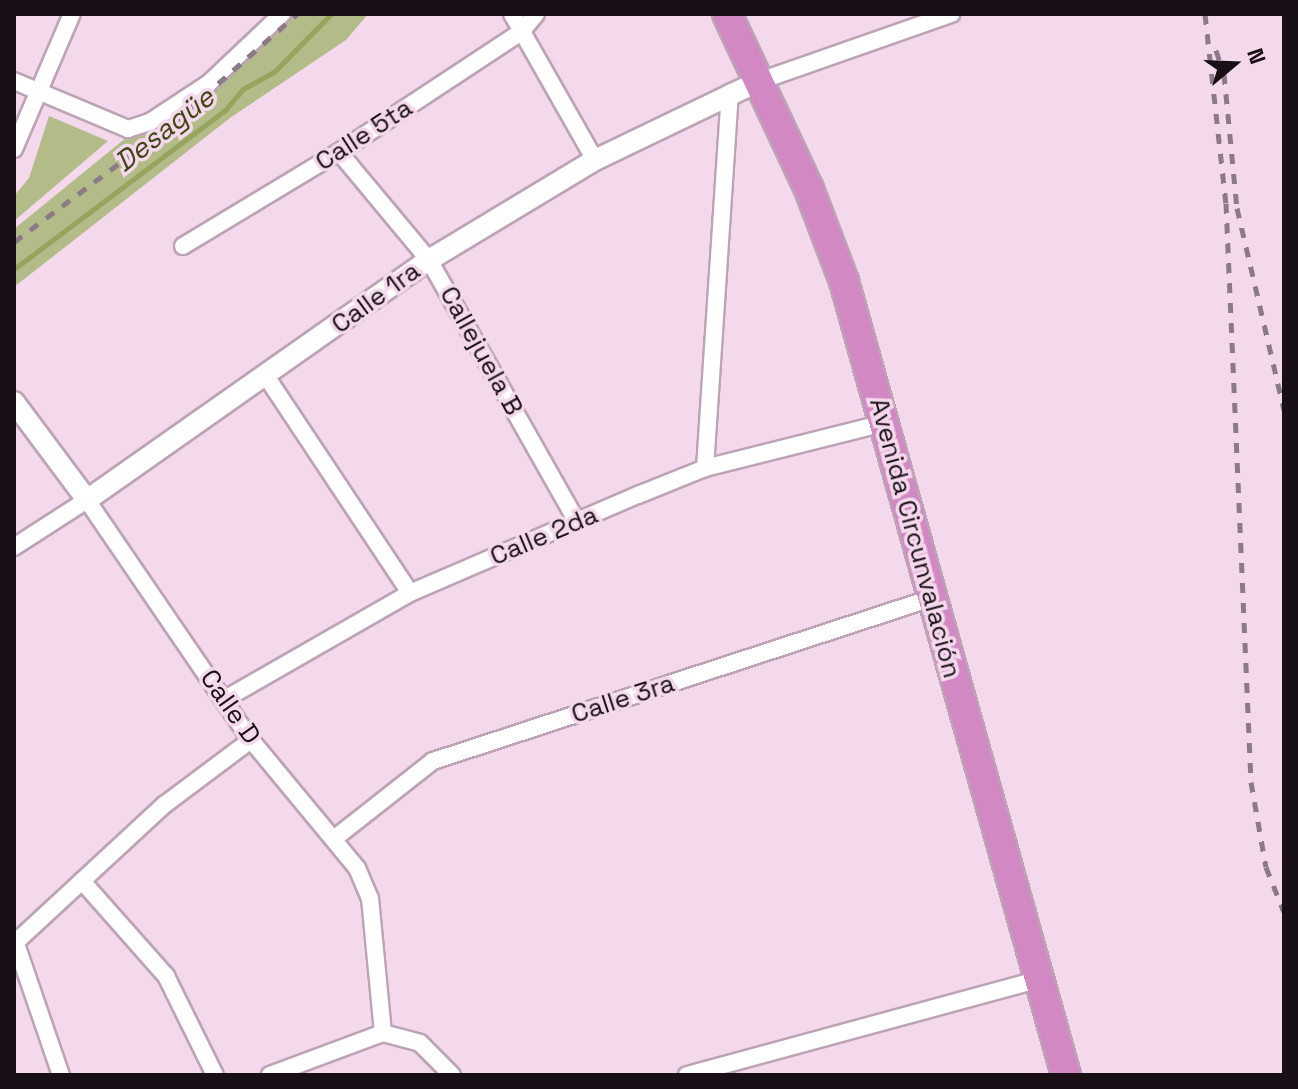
<!DOCTYPE html>
<html>
<head>
<meta charset="utf-8">
<style>
	body { margin:0 }
	#map { position:relative; width:1298px; height:1089px; overflow:hidden; background:#f4d9ec; font-family:"Space Grotesk",sans-serif }
	div>[style] { position:absolute }
	.green>* { inset:0; background:#b3bc88 }
	.stream>* { height:5px; margin:-2.5px; padding:0 2.5px; transform-origin:2.5px; border-radius:2.5px; background:#98a35e }
	.roads { filter:drop-shadow(2px 0 #bca3b5) drop-shadow(-2px 0 #bca3b5) drop-shadow(0 2px #bca3b5) drop-shadow(0 -2px #bca3b5) }
	.minor>* { height:16px; margin:-8px; padding:0 8px; transform-origin:8px; border-radius:8px; background:#fff }
	.tertiary>* { height:20px; margin:-10px; padding:0 10px; transform-origin:10px; border-radius:10px; background:#fff }
	.trunk>* { height:28px; margin:-14px; padding:0 14px; transform-origin:14px; border-radius:14px; background:#d288c2 }
	.rail>* { height:5px; margin-top:-2.5px; transform-origin:0; background:repeating-linear-gradient(90deg,#8d7a88 0 10px,transparent 0 20px) }
	span { translate:-50% -50%; white-space:nowrap; text-align:center; line-height:1.15; -webkit-text-stroke:7px #f4d9ec; paint-order:stroke }
	.street-label { font-size:26px; color:#191017 }
	.water-label { font-size:28px; color:#404612; font-style:italic }
	.frame { position:absolute; inset:0; border:16px solid #191017; pointer-events:none }
	.north { position:absolute; left:1194px; top:24px; width:80px; height:80px; -webkit-text-stroke:6px #f4d9ec; paint-order:stroke; rotate:71deg; font-size:22px; font-weight:700; line-height:32px; text-align:center; color:#191017 }
	.north::after { content:''; display:block; margin:auto; width:28px; height:36px; background:#191017; clip-path:polygon(50% 0,100% 100%,50% 72%,0 100%) }
</style>
</head>
<body>
<div id="map">
	<div class="green">
		<div style="clip-path:polygon(290px 14px,368px 14px,346px 40px,230px 118px,14px 287px,14px 229px,127px 137px,161px 125px,208px 89px)"></div>
		<div style="clip-path:polygon(49px 116px,108px 141px,14px 221px,14px 196px,29px 178px)"></div>
	</div>
	<div class="stream">
		<div style="left:14px;top:269px;width:266px;rotate:-37deg"></div>
		<div style="left:226px;top:109px;width:26px;rotate:-50deg"></div>
		<div style="left:243px;top:89px;width:35px;rotate:-29deg"></div>
		<div style="left:274px;top:72px;width:81px;rotate:-45.5deg"></div>
	</div>
	<div class="roads">
		<div class="minor">
			<div style="left:512px;top:14px;width:168px;rotate:60.4deg"></div>
			<div style="left:14px;top:81px;width:124px;rotate:22.8deg"></div>
			<div style="left:128px;top:129px;width:23px;rotate:-18deg"></div>
			<div style="left:150px;top:122px;width:71px;rotate:-33.5deg"></div>
			<div style="left:209px;top:83px;width:100px;rotate:-43.4deg"></div>
			<div style="left:757px;top:82px;width:206px;rotate:-19.3deg"></div>
			<div style="left:14px;top:149px;width:147px;rotate:-66.8deg"></div>
			<div style="left:339px;top:152px;width:141px;rotate:50.2deg"></div>
			<div style="left:429px;top:260px;width:301px;rotate:60.5deg"></div>
			<div style="left:183px;top:246px;width:182px;rotate:-31.1deg"></div>
			<div style="left:339px;top:152px;width:218px;rotate:-33.4deg"></div>
			<div style="left:521px;top:32px;width:23px;rotate:-50deg"></div>
			<div style="left:266px;top:376px;width:260px;rotate:56.4deg"></div>
			<div style="left:705px;top:468px;width:376px;rotate:-86.2deg"></div>
			<div style="left:14px;top:547px;width:87px;rotate:-32.8deg"></div>
			<div style="left:87px;top:500px;width:291px;rotate:55.7deg"></div>
			<div style="left:251px;top:740px;width:166px;rotate:50.4deg"></div>
			<div style="left:357px;top:868px;width:33px;rotate:67deg"></div>
			<div style="left:370px;top:898px;width:136px;rotate:84.5deg"></div>
			<div style="left:225px;top:699px;width:213px;rotate:-29.8deg"></div>
			<div style="left:410px;top:593px;width:248px;rotate:-23.3deg"></div>
			<div style="left:638px;top:495px;width:72px;rotate:-21.9deg"></div>
			<div style="left:705px;top:468px;width:185px;rotate:-14.1deg"></div>
			<div style="left:335px;top:838px;width:125px;rotate:-38.2deg"></div>
			<div style="left:433px;top:761px;width:525px;rotate:-18.09deg"></div>
			<div style="left:82px;top:881px;width:127px;rotate:48.5deg"></div>
			<div style="left:166px;top:976px;width:110px;rotate:63.7deg"></div>
			<div style="left:14px;top:938px;width:145px;rotate:71.1deg"></div>
			<div style="left:16px;top:942px;width:202px;rotate:-42.8deg"></div>
			<div style="left:164px;top:805px;width:109px;rotate:-36.8deg"></div>
			<div style="left:383px;top:1033px;width:38px;rotate:15deg"></div>
			<div style="left:420px;top:1043px;width:45px;rotate:45deg"></div>
			<div style="left:270px;top:1075px;width:121px;rotate:-20.4deg"></div>
			<div style="left:687px;top:1075px;width:363px;rotate:-15.2deg"></div>
		</div>
		<div class="tertiary">
			<div style="left:14px;top:402px;width:122px;rotate:53.3deg"></div>
			<div style="left:87px;top:500px;width:418px;rotate:-35.1deg"></div>
			<div style="left:429px;top:260px;width:194px;rotate:-31.1deg"></div>
			<div style="left:595px;top:160px;width:180px;rotate:-25.7deg"></div>
		</div>
		<div class="trunk">
			<div style="left:727px;top:14px;width:193px;rotate:64.9deg"></div>
			<div style="left:809px;top:189px;width:98px;rotate:69.2deg"></div>
			<div style="left:844px;top:281px;width:824px;rotate:74.38deg"></div>
		</div>
	</div>
	<div class="rail">
		<div style="left:1205px;top:14px;width:190px;rotate:83.7deg"></div>
		<div style="left:1226px;top:203px;width:580px;rotate:87.53deg"></div>
		<div style="left:1251px;top:782px;width:86px;rotate:80deg"></div>
		<div style="left:1266px;top:867px;width:48px;rotate:68.2deg"></div>
		<div style="left:1216px;top:50px;width:25px;rotate:72deg"></div>
		<div style="left:1224px;top:74px;width:135px;rotate:84.5deg"></div>
		<div style="left:1237px;top:208px;width:207px;rotate:76.9deg"></div>
		<div style="left:14px;top:242px;width:199px;rotate:-36.8deg"></div>
		<div style="left:173px;top:123px;width:165px;rotate:-41.3deg"></div>
	</div>
	<div class="street-label">
		<span style="left:364px;top:135px;rotate:-33deg">Calle 5ta</span>
		<span style="left:376px;top:298px;rotate:-36deg">Calle 1ra</span>
		<span style="left:481px;top:351px;rotate:61deg">Callejuela B</span>
		<span style="left:544px;top:536px;rotate:-23deg">Calle 2da</span>
		<span style="left:915px;top:538px;rotate:75deg">Avenida Circunvalación</span>
		<span style="left:623px;top:699px;rotate:-18deg">Calle 3ra</span>
		<span style="left:230px;top:707px;rotate:55deg">Calle D</span>
	</div>
	<div class="water-label">
		<span style="left:164px;top:129px;rotate:-38deg">Desagüe</span>
	</div>
	<div class="frame"></div>
	<div class="north">N</div>
</div>
</body>
</html>
